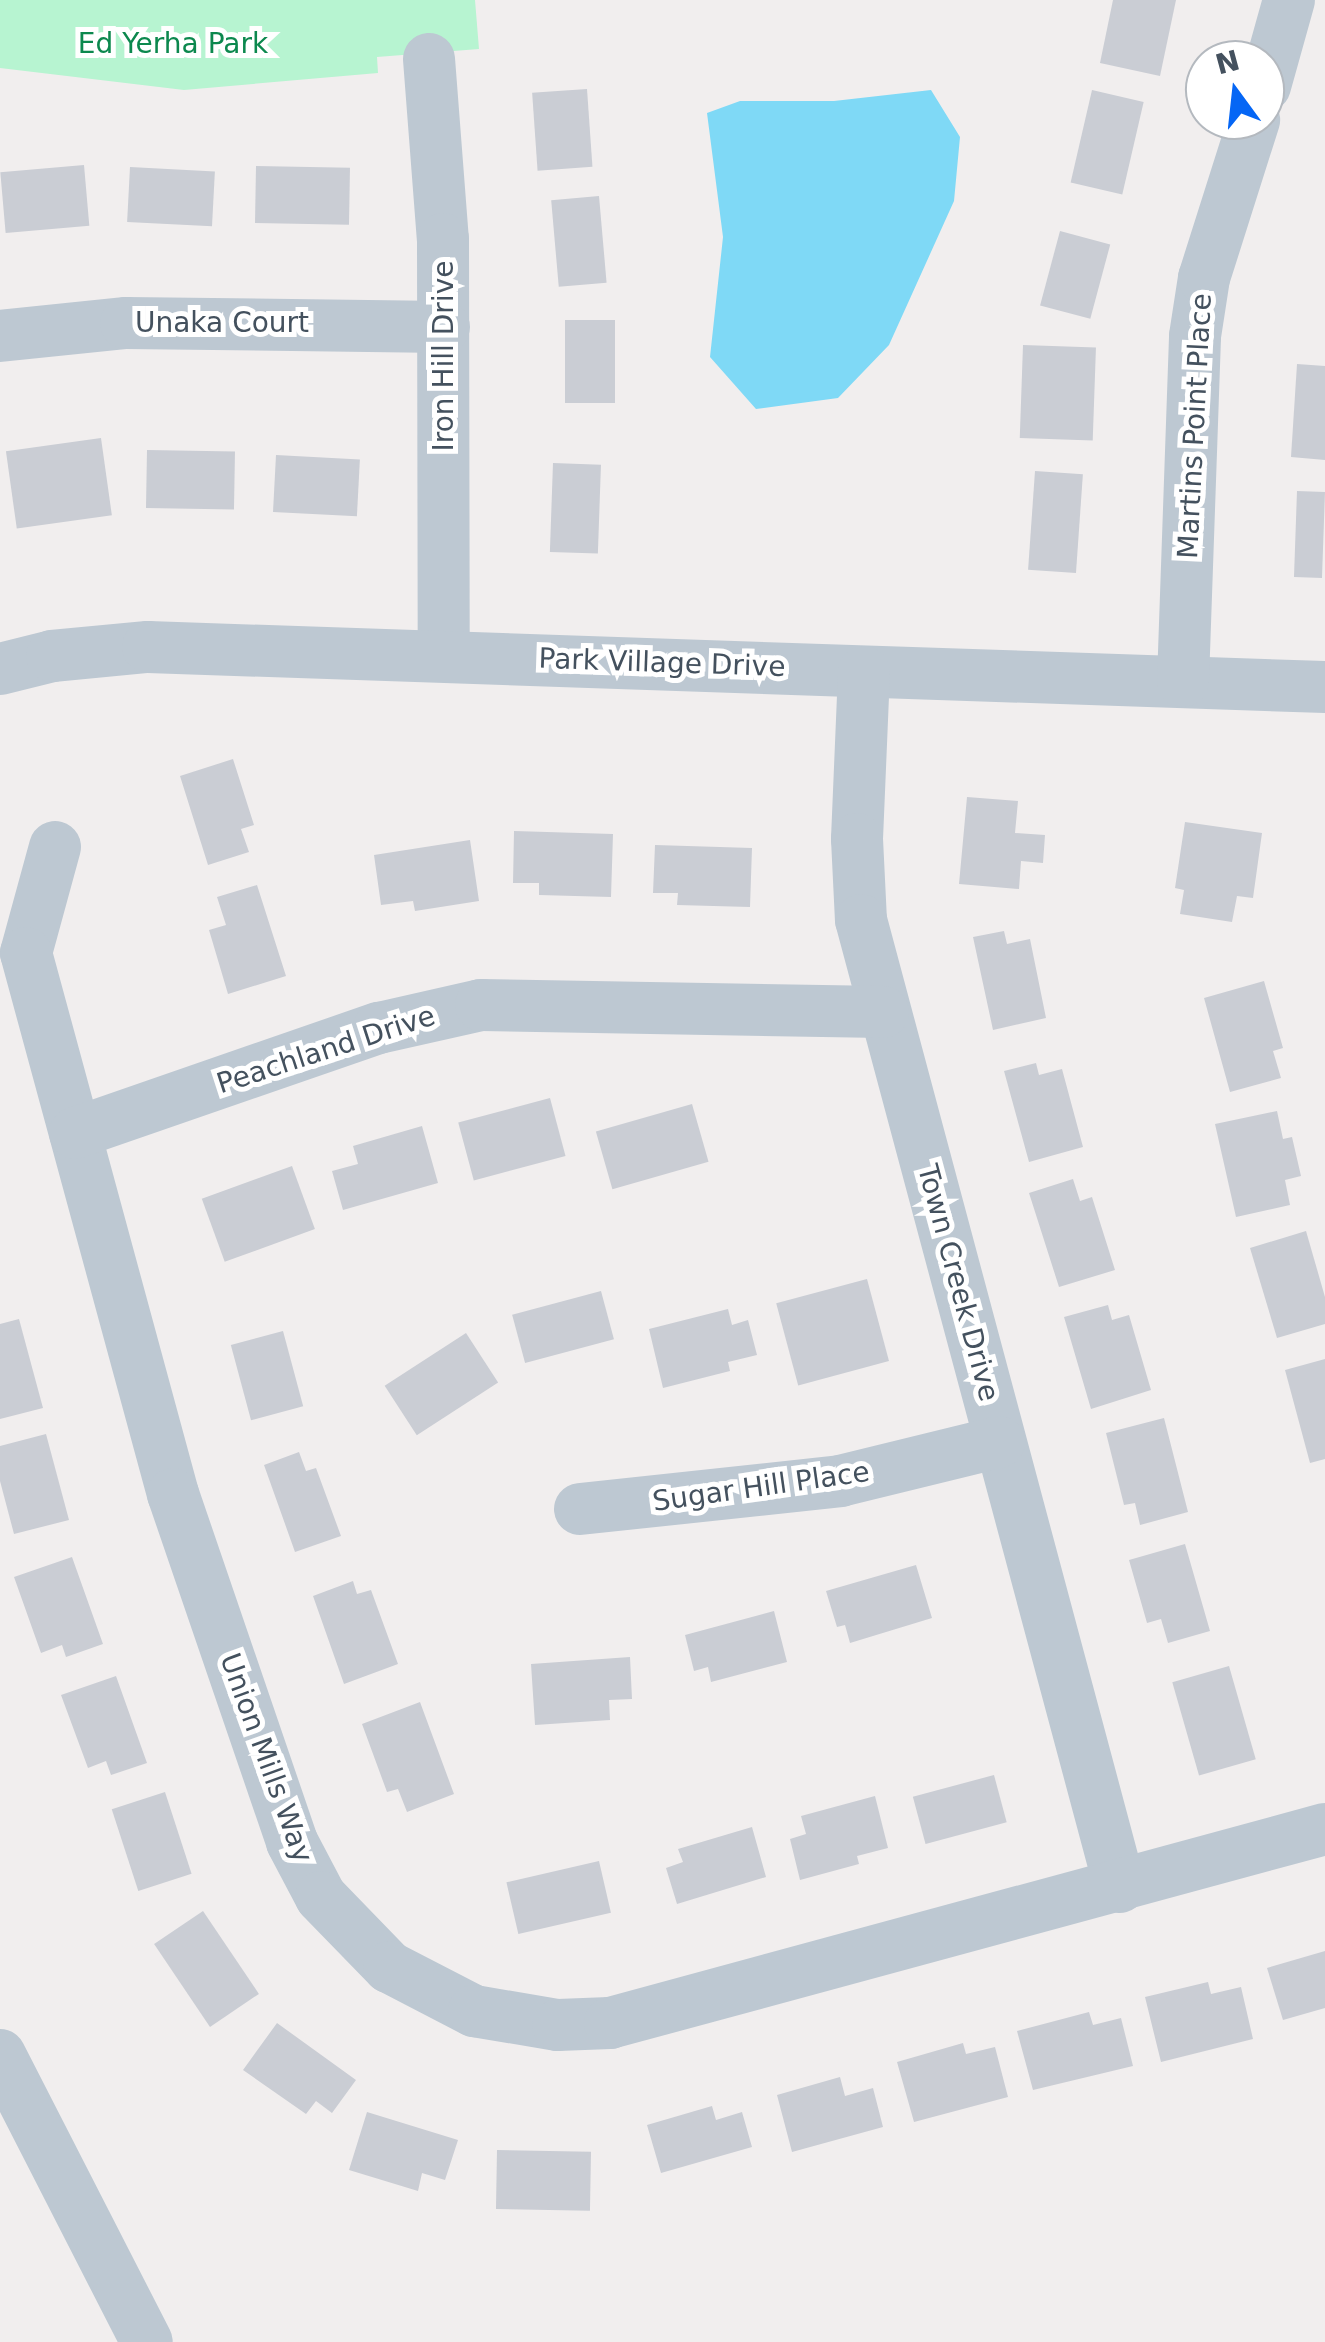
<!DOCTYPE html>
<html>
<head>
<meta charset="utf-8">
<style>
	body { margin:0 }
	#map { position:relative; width:1325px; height:2342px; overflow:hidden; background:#f1eeee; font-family:"DejaVu Sans",sans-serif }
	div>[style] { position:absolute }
	.green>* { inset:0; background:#b7f4d1 }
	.water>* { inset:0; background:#7fd9f6 }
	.building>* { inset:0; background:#cacdd4; transform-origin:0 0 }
	.minor>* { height:52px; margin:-26px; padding:0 26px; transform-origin:26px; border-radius:26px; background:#bdc8d2 }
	span { translate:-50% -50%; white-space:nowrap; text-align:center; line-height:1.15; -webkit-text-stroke:10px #fff; paint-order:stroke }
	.park-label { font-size:28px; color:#0c884e }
	.street-label { font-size:28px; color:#44515e }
	.north { position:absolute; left:1185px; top:40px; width:100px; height:100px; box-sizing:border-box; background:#fff; border:2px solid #b4b9bf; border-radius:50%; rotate:345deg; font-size:28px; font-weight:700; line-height:40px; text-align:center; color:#44515e }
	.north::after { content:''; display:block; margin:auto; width:35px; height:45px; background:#0566f5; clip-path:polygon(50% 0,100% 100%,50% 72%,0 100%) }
</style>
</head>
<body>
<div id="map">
	<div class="green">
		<div style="clip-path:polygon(0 0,475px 0,479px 49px,377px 57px,378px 73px,184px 90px,0 68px)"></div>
	</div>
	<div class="water">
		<div style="clip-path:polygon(931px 90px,960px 137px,954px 201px,889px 345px,838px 398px,756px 409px,710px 357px,723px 237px,707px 113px,740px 101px,834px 101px)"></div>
	</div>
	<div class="building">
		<div style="clip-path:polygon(1113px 0,1176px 0,1160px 76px,1100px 63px)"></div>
		<div style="left:587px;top:89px;width:78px;height:55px;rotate:86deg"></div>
		<div style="left:1092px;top:90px;width:53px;height:95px;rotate:13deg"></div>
		<div style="left:84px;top:165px;width:61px;height:84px;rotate:85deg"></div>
		<div style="left:256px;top:166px;width:94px;height:57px;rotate:1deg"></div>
		<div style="left:130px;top:167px;width:85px;height:55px;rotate:3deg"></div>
		<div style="left:599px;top:196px;width:87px;height:48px;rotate:85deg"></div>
		<div style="left:1060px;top:231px;width:52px;height:77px;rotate:15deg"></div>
		<div style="left:565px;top:320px;width:50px;height:83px"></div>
		<div style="left:1023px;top:345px;width:73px;height:93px;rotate:2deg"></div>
		<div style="clip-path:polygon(1297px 364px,1325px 366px,1325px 460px,1291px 457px)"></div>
		<div style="left:101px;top:438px;width:78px;height:96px;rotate:82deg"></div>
		<div style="left:147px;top:450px;width:88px;height:58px;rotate:1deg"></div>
		<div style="left:276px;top:455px;width:84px;height:57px;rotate:3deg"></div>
		<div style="left:553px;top:463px;width:48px;height:89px;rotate:2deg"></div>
		<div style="left:1035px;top:471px;width:48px;height:99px;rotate:4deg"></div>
		<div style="left:1297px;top:491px;width:28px;height:86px;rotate:2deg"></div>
		<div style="clip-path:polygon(233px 759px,254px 825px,241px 829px,249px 852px,208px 865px,180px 776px)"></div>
		<div style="clip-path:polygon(967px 797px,1018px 801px,1015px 833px,1045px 835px,1043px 863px,1021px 861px,1019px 889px,959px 884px)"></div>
		<div style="clip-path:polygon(1185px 822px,1262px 833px,1253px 898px,1237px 896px,1232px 922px,1180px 914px,1184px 890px,1175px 888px)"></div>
		<div style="clip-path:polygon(514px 831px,613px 834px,611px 897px,539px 895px,539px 883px,513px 883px)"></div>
		<div style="clip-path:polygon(470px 840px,479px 901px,415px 911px,413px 901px,381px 905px,374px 855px)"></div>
		<div style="clip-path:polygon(655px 845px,752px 848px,750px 907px,677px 905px,678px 893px,653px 893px)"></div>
		<div style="clip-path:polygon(257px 885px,286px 976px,228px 994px,209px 930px,226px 925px,217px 897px)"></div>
		<div style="clip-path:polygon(1004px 931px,1007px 944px,1030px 939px,1046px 1018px,993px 1030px,973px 937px)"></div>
		<div style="clip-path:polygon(1264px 981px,1283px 1048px,1273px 1051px,1281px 1078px,1230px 1092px,1204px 998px)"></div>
		<div style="clip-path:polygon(1036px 1063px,1039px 1075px,1062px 1069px,1083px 1147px,1029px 1162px,1004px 1071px)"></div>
		<div style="left:550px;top:1098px;width:60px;height:95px;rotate:75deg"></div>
		<div style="left:692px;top:1104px;width:60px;height:100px;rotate:74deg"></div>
		<div style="clip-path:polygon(1277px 1111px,1283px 1139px,1292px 1137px,1301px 1176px,1285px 1180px,1290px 1205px,1236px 1217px,1215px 1124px)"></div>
		<div style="clip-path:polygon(422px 1126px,438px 1183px,343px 1210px,332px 1171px,358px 1164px,353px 1146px)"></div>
		<div style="left:292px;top:1166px;width:67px;height:96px;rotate:70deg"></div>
		<div style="clip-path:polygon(1073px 1179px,1080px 1201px,1092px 1197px,1115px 1270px,1059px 1287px,1029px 1193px)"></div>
		<div style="clip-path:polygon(1306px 1231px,1325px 1297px,1325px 1324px,1277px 1338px,1250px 1248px)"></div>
		<div style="left:867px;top:1279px;width:85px;height:94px;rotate:75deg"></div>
		<div style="left:601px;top:1291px;width:50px;height:92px;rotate:75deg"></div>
		<div style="clip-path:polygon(1108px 1305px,1112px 1320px,1129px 1315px,1151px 1390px,1091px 1409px,1064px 1317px)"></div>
		<div style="clip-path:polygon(728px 1309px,732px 1325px,748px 1320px,757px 1355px,728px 1362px,730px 1371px,663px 1388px,649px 1329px)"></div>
		<div style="clip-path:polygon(19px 1319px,43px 1408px,0 1419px,0 1324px)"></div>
		<div style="left:283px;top:1331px;width:78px;height:54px;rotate:75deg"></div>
		<div style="left:466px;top:1333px;width:59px;height:97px;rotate:57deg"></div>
		<div style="clip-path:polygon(1325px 1359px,1325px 1459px,1310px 1463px,1285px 1370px)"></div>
		<div style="clip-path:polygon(1164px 1418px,1188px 1512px,1140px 1525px,1135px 1503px,1124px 1505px,1106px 1433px)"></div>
		<div style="clip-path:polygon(46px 1434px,69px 1520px,14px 1534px,0 1481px,0 1446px)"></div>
		<div style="clip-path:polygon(299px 1452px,306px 1471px,316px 1468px,341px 1536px,295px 1552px,264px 1465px)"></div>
		<div style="clip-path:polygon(1185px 1544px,1210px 1631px,1168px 1643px,1161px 1619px,1147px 1623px,1129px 1560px)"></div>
		<div style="clip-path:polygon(72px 1557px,103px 1644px,66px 1657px,62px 1645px,41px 1653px,14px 1577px)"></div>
		<div style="clip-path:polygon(916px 1565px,932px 1618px,850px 1643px,845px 1625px,837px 1627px,826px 1591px)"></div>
		<div style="clip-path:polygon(353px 1581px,357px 1594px,371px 1590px,398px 1664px,344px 1684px,313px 1596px)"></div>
		<div style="clip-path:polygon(774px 1611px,787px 1662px,711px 1682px,708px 1667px,694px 1671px,685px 1635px)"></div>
		<div style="clip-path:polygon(630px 1657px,632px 1699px,609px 1700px,610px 1720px,535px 1725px,531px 1664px)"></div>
		<div style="left:1229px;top:1666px;width:97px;height:59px;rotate:74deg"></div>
		<div style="clip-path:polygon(116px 1676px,147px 1763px,111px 1775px,106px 1761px,88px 1768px,61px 1695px)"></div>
		<div style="clip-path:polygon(420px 1702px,454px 1794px,407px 1812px,398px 1789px,387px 1792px,362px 1724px)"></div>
		<div style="left:994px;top:1775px;width:49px;height:84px;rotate:75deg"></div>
		<div style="left:165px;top:1792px;width:86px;height:56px;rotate:72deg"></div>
		<div style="clip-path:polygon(875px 1796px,888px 1848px,857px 1856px,859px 1864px,800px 1880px,790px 1839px,806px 1834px,801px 1816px)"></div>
		<div style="clip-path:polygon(752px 1827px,766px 1877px,677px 1904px,666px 1868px,683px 1862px,678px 1849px)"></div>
		<div style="left:599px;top:1861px;width:53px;height:95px;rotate:77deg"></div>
		<div style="left:203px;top:1911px;width:100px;height:59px;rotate:56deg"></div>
		<div style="clip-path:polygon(1325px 1951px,1325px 2008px,1283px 2020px,1267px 1968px)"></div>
		<div style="clip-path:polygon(1208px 1982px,1211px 1994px,1241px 1987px,1253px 2039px,1161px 2062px,1145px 1997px)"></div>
		<div style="clip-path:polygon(1089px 2012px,1093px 2025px,1121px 2018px,1133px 2066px,1033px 2090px,1017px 2031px)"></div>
		<div style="clip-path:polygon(277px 2023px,356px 2080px,332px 2113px,316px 2101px,306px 2114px,243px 2070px)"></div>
		<div style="clip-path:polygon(963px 2043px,966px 2054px,995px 2047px,1008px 2097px,914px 2122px,897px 2062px)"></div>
		<div style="clip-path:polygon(840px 2077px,845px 2096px,873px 2088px,883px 2127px,792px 2152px,777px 2095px)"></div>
		<div style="clip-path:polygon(712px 2106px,716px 2120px,742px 2112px,752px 2147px,661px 2173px,647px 2125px)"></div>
		<div style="clip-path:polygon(367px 2112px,458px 2140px,445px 2180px,422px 2173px,418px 2191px,349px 2170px)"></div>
		<div style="left:497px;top:2150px;width:94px;height:59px;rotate:1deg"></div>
	</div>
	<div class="minor">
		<div style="left:429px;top:59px;width:181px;rotate:85.6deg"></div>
		<div style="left:443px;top:239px;width:415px;rotate:89.9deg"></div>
		<div style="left:1265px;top:86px;width:89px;rotate:-74.4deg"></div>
		<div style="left:0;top:336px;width:127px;rotate:-5.9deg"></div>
		<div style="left:126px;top:323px;width:318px;rotate:0.7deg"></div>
		<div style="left:0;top:669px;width:54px;rotate:-14deg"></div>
		<div style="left:52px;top:656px;width:96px;rotate:-5.4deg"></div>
		<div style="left:148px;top:647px;width:1178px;rotate:1.95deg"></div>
		<div style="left:864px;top:672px;width:167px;rotate:92.4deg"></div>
		<div style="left:857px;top:839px;width:81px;rotate:87.2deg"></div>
		<div style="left:861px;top:920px;width:1001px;rotate:75.01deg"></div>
		<div style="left:1183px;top:681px;width:345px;rotate:-88deg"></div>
		<div style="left:1195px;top:336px;width:59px;rotate:-81.2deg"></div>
		<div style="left:1204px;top:278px;width:166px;rotate:-72.4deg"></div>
		<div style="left:55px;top:847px;width:110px;rotate:105.3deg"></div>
		<div style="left:26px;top:953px;width:561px;rotate:74.8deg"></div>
		<div style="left:173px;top:1494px;width:368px;rotate:71.1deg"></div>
		<div style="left:292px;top:1842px;width:62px;rotate:62.2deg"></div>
		<div style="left:321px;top:1897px;width:98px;rotate:45.8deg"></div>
		<div style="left:389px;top:1967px;width:96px;rotate:27.4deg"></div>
		<div style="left:474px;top:2011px;width:85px;rotate:9.5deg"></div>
		<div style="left:558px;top:2025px;width:52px;rotate:-2.2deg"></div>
		<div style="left:610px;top:2023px;width:741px;rotate:-15.18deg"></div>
		<div style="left:75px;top:1133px;width:322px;rotate:-19.1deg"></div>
		<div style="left:379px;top:1028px;width:105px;rotate:-12.7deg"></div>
		<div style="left:481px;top:1005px;width:402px;rotate:1deg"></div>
		<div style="left:580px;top:1509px;width:262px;rotate:-6.1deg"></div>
		<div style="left:840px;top:1481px;width:164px;rotate:-13.8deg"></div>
		<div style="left:0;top:2055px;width:322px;rotate:62.9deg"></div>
	</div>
	<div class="park-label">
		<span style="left:173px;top:44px">Ed Yerha Park</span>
	</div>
	<div class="street-label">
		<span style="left:222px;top:323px">Unaka Court</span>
		<span style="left:444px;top:356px;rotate:-90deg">Iron Hill Drive</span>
		<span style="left:1195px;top:426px;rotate:-87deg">Martins Point Place</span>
		<span style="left:662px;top:663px;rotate:2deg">Park Village Drive</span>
		<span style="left:326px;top:1050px;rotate:-18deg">Peachland Drive</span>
		<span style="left:958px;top:1283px;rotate:75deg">Town Creek Drive</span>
		<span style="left:761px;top:1487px;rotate:-8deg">Sugar Hill Place</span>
		<span style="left:266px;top:1758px;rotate:70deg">Union Mills Way</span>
	</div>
	<div class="north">N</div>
</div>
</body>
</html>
